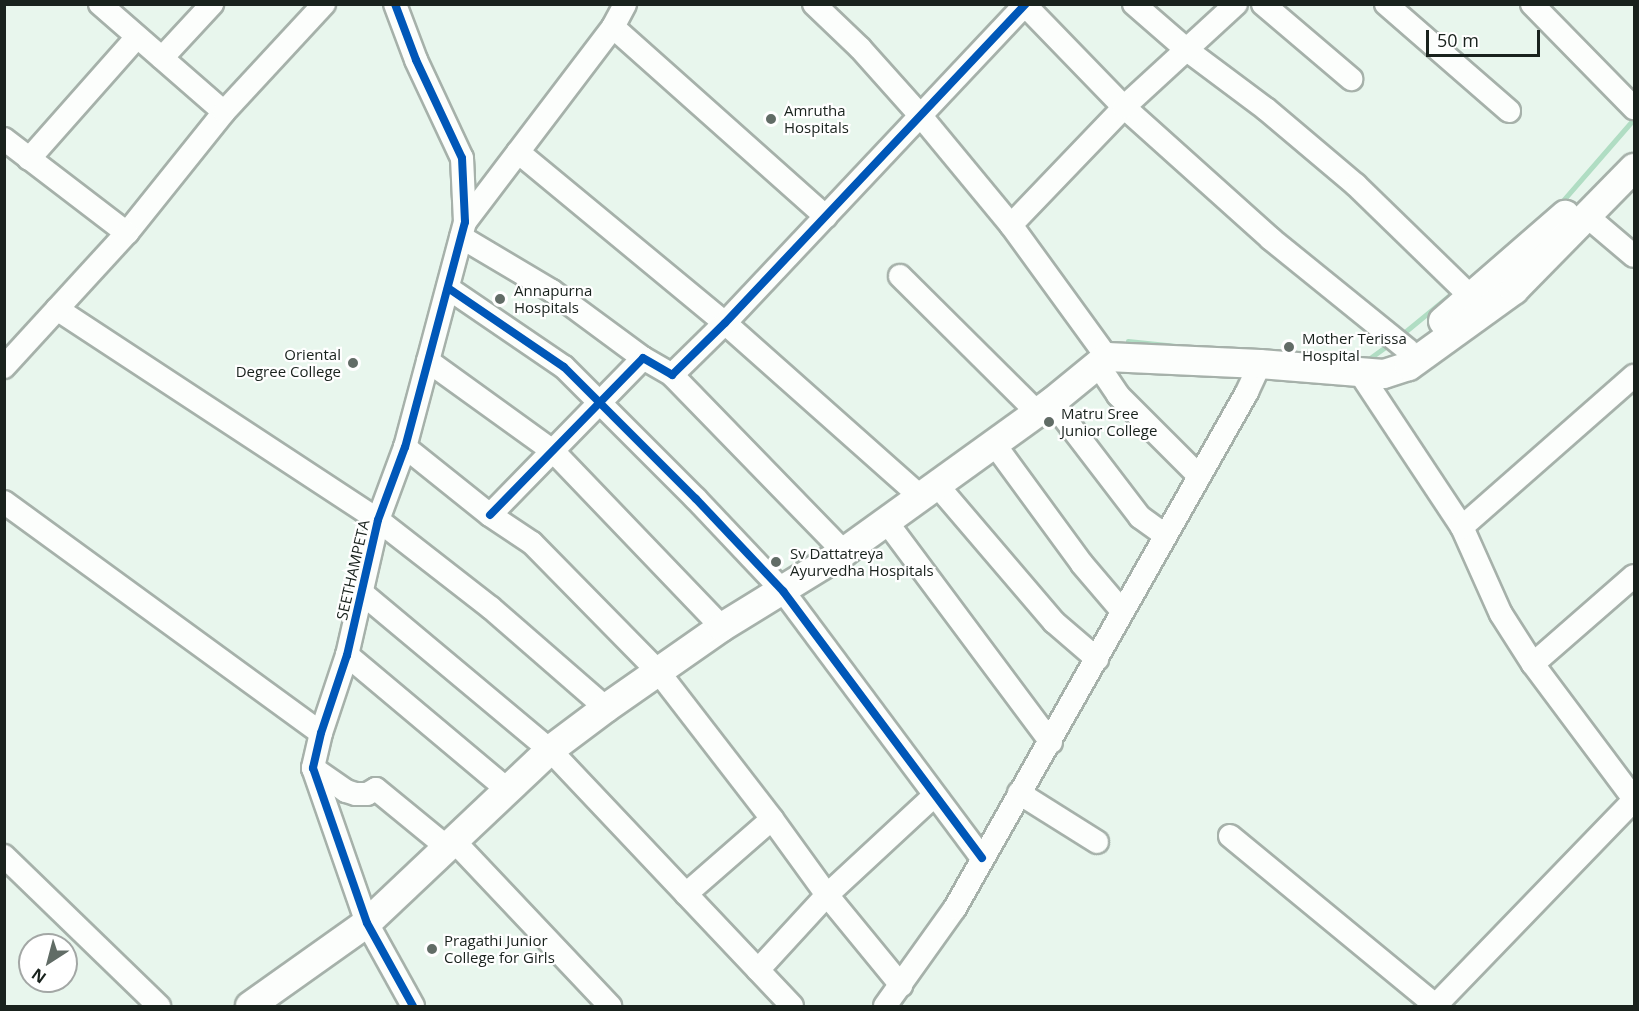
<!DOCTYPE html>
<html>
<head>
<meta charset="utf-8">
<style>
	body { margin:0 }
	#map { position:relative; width:1639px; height:1011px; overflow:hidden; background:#e8f6ed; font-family:"Open Sans",sans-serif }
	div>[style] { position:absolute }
	.stream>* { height:4.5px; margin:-2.25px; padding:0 2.25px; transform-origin:2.25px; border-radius:2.25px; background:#b0ddc3 }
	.roads { filter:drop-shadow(2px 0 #a6b1aa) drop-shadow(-2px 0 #a6b1aa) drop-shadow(0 2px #a6b1aa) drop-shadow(0 -2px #a6b1aa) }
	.minor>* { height:22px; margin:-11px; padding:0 11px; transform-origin:11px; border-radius:11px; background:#fcfefc }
	.major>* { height:28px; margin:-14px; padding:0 14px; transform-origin:14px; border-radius:14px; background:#fcfefc }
	.cycleway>* { height:8px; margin:-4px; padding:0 4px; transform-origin:4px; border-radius:4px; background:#0057b8 }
	.dots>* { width:16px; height:16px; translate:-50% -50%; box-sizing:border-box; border:3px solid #fff; border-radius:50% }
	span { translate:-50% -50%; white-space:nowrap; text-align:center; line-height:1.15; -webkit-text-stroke:4.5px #fff; paint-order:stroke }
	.poi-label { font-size:15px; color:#19221d }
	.left { translate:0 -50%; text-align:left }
	.right { translate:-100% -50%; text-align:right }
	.street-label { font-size:15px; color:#19221d }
	.frame { position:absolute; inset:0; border:6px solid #19221d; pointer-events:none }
	.north { position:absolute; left:18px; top:933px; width:60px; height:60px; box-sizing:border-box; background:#fff; border:2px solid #a3a7a5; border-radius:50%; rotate:216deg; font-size:16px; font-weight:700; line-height:24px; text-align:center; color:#19221d }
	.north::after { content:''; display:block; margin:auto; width:21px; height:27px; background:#616c66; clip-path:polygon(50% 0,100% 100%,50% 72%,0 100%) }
	.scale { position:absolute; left:1426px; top:30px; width:114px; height:27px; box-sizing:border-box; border:3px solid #19221d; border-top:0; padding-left:8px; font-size:18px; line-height:21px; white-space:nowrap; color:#19221d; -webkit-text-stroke:4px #fff; paint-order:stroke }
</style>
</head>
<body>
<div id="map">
	<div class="stream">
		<div style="left:1560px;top:204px;width:113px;rotate:-49deg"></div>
		<div style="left:1400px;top:336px;width:72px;rotate:-39.4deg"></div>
		<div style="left:1128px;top:341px;width:48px;rotate:5.9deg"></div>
		<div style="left:1366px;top:361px;width:31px;rotate:-36deg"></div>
	</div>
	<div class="roads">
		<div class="minor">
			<div style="left:100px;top:4px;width:164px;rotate:41.1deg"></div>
			<div style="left:395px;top:4px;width:60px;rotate:69.4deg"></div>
			<div style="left:416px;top:60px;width:108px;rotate:64.9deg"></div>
			<div style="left:462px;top:158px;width:64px;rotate:87.3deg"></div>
			<div style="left:465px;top:222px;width:233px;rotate:104.9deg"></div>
			<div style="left:405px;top:447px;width:78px;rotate:110.3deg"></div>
			<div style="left:378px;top:520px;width:139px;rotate:102.9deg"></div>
			<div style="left:347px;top:655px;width:82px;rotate:108.4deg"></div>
			<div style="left:321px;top:733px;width:36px;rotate:103deg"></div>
			<div style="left:313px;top:768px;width:164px;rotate:70.8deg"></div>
			<div style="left:367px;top:923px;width:95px;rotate:61deg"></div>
			<div style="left:814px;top:4px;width:64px;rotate:43.7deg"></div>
			<div style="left:860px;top:48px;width:90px;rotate:48.2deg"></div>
			<div style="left:920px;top:115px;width:143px;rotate:50.4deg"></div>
			<div style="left:1011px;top:225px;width:163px;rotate:54deg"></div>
			<div style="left:1134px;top:4px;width:70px;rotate:41deg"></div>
			<div style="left:1187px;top:50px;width:99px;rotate:36.8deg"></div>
			<div style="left:1266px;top:109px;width:118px;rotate:40.2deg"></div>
			<div style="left:1356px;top:185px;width:161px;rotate:44.2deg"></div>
			<div style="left:1263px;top:4px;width:116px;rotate:40.4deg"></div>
			<div style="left:1386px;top:4px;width:163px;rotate:41deg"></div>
			<div style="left:1532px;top:4px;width:146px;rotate:45.6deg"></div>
			<div style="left:1025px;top:5px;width:142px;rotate:45.9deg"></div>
			<div style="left:1124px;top:107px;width:198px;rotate:41.9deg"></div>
			<div style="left:1271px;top:239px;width:176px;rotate:39deg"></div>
			<div style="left:613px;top:27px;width:285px;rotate:41.7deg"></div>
			<div style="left:162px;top:58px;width:74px;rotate:-47.2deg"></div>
			<div style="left:4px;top:139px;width:155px;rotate:37.4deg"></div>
			<div style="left:127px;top:233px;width:155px;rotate:-51.3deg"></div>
			<div style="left:224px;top:112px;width:147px;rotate:-47.2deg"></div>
			<div style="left:518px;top:152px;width:268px;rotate:39.6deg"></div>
			<div style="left:725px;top:323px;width:262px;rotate:41.6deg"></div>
			<div style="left:29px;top:159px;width:163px;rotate:-48.5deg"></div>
			<div style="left:1588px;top:217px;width:60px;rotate:40.3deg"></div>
			<div style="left:465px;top:222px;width:245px;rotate:-52.8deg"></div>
			<div style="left:613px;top:27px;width:26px;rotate:-62deg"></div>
			<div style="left:1011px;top:225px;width:163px;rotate:-46.2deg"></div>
			<div style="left:1124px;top:107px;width:152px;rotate:-42.6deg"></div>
			<div style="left:461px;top:237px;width:106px;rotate:30.7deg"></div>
			<div style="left:552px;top:291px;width:113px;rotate:36.4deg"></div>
			<div style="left:900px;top:276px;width:194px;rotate:44.8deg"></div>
			<div style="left:448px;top:288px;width:140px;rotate:34.3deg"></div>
			<div style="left:564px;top:367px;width:187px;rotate:45deg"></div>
			<div style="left:696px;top:499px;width:127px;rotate:46.6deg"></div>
			<div style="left:783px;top:591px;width:333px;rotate:53.3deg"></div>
			<div style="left:57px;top:309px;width:384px;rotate:33.3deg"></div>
			<div style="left:378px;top:520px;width:143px;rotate:37.9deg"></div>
			<div style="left:491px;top:608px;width:152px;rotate:41deg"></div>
			<div style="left:428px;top:361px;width:154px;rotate:35.8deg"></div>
			<div style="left:553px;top:451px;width:244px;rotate:46.2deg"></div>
			<div style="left:1098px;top:365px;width:36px;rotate:56deg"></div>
			<div style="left:1118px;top:395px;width:115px;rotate:45deg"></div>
			<div style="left:4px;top:367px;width:182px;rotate:-47.5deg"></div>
			<div style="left:1360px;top:373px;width:185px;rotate:56.5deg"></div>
			<div style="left:1462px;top:527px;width:95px;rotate:65.9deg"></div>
			<div style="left:1501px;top:614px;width:59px;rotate:57.4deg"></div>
			<div style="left:1533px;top:664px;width:169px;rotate:53.2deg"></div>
			<div style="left:672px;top:375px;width:247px;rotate:45.8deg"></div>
			<div style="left:1052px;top:402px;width:145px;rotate:52.6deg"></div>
			<div style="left:1140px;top:517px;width:31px;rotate:36deg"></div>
			<div style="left:995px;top:445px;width:147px;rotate:53.8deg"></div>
			<div style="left:1082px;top:564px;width:62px;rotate:49.6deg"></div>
			<div style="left:405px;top:447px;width:109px;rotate:38.7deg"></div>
			<div style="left:490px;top:515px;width:50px;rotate:33.7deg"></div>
			<div style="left:532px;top:543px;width:178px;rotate:45.5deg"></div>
			<div style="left:657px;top:670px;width:188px;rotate:52.3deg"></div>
			<div style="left:772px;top:819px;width:94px;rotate:54.1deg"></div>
			<div style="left:827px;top:895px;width:117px;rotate:50.6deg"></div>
			<div style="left:937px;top:485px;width:180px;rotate:49.5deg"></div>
			<div style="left:1054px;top:622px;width:57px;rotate:40.7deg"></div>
			<div style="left:4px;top:502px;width:392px;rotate:36.1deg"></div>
			<div style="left:490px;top:515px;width:219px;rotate:-45.7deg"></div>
			<div style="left:643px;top:358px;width:34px;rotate:30deg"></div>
			<div style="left:672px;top:375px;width:74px;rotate:-44.5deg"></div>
			<div style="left:725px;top:323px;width:439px;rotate:-46.7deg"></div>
			<div style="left:886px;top:521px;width:276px;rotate:53.3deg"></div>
			<div style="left:1462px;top:527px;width:229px;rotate:-41.3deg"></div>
			<div style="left:362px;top:593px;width:245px;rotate:39.9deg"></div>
			<div style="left:550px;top:750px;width:352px;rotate:46.6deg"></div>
			<div style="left:347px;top:655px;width:210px;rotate:40deg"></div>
			<div style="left:1533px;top:664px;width:134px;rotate:-41.1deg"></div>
			<div style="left:313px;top:768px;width:40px;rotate:34.9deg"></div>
			<div style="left:346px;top:791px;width:10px;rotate:17deg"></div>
			<div style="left:356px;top:794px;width:11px"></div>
			<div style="left:367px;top:794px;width:10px;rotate:-29deg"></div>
			<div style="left:376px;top:789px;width:93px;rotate:39.3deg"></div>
			<div style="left:1019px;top:793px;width:92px;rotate:32.1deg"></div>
			<div style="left:1230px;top:836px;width:267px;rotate:39.5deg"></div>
			<div style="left:455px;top:842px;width:226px;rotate:46.6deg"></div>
			<div style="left:4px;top:856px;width:216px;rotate:44.1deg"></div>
			<div style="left:686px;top:894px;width:114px;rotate:-41.1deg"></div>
			<div style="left:758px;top:970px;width:102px;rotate:-47.4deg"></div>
			<div style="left:827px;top:895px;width:146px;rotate:-42.8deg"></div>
			<div style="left:885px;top:1006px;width:120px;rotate:-54.5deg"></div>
			<div style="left:955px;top:908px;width:593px;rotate:-60.49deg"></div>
			<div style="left:1247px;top:392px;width:31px;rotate:-65deg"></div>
			<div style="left:1435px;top:1006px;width:286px;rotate:-46deg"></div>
		</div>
		<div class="major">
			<div style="left:1443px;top:321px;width:162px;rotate:-41deg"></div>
			<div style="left:250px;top:1006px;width:143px;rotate:-35.4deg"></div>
			<div style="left:367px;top:923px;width:252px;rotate:-43.4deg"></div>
			<div style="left:550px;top:750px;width:70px;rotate:-36.9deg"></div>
			<div style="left:606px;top:708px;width:141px;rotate:-34.9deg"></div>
			<div style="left:722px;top:627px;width:143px;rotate:-31.6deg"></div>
			<div style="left:844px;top:552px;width:256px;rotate:-35.8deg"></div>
			<div style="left:1052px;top:402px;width:71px;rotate:-39.3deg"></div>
			<div style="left:1107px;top:357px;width:153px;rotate:2.6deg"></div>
			<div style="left:1260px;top:364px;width:124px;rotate:4.6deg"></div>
			<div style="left:1384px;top:374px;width:26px;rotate:-18deg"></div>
			<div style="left:1409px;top:366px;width:130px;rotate:-35.9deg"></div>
			<div style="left:1514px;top:290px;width:171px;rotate:-45.5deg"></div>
		</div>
	</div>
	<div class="cycleway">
		<div style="left:395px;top:4px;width:60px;rotate:69.4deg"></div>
		<div style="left:416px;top:60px;width:108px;rotate:64.9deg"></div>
		<div style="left:462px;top:158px;width:64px;rotate:87.3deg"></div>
		<div style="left:465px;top:222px;width:233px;rotate:104.9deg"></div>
		<div style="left:405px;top:447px;width:78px;rotate:110.3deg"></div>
		<div style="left:378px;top:520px;width:139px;rotate:102.9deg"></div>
		<div style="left:347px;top:655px;width:82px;rotate:108.4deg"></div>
		<div style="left:321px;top:733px;width:36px;rotate:103deg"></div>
		<div style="left:313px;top:768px;width:164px;rotate:70.8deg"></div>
		<div style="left:367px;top:923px;width:95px;rotate:61deg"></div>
		<div style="left:448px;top:288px;width:140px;rotate:34.3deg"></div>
		<div style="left:564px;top:367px;width:187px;rotate:45deg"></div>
		<div style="left:696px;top:499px;width:127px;rotate:46.6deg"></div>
		<div style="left:783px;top:591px;width:333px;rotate:53.3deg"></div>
		<div style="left:490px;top:515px;width:219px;rotate:-45.7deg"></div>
		<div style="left:643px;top:358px;width:34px;rotate:30deg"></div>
		<div style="left:672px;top:375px;width:74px;rotate:-44.5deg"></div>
		<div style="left:725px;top:323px;width:439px;rotate:-46.7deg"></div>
	</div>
	<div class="dots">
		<div style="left:771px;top:119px;background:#616c66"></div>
		<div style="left:500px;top:299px;background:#616c66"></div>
		<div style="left:1289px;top:347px;background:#616c66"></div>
		<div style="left:353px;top:363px;background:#616c66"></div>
		<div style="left:1049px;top:422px;background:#616c66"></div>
		<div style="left:776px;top:562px;background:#616c66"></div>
		<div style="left:432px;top:949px;background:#616c66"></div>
	</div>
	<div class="poi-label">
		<span class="left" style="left:784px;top:119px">Amrutha<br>Hospitals</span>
		<span class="left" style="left:514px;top:299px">Annapurna<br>Hospitals</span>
		<span class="left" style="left:1302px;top:347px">Mother Terissa<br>Hospital</span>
		<span class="right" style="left:341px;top:363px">Oriental<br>Degree College</span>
		<span class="left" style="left:1061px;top:422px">Matru Sree<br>Junior College</span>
		<span class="left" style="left:790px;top:562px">Sv Dattatreya<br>Ayurvedha Hospitals</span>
		<span class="left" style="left:444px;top:949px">Pragathi Junior<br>College for Girls</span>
	</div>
	<div class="street-label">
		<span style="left:353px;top:570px;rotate:-77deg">SEETHAMPETA</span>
	</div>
	<div class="frame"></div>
	<div class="north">N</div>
	<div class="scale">50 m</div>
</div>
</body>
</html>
